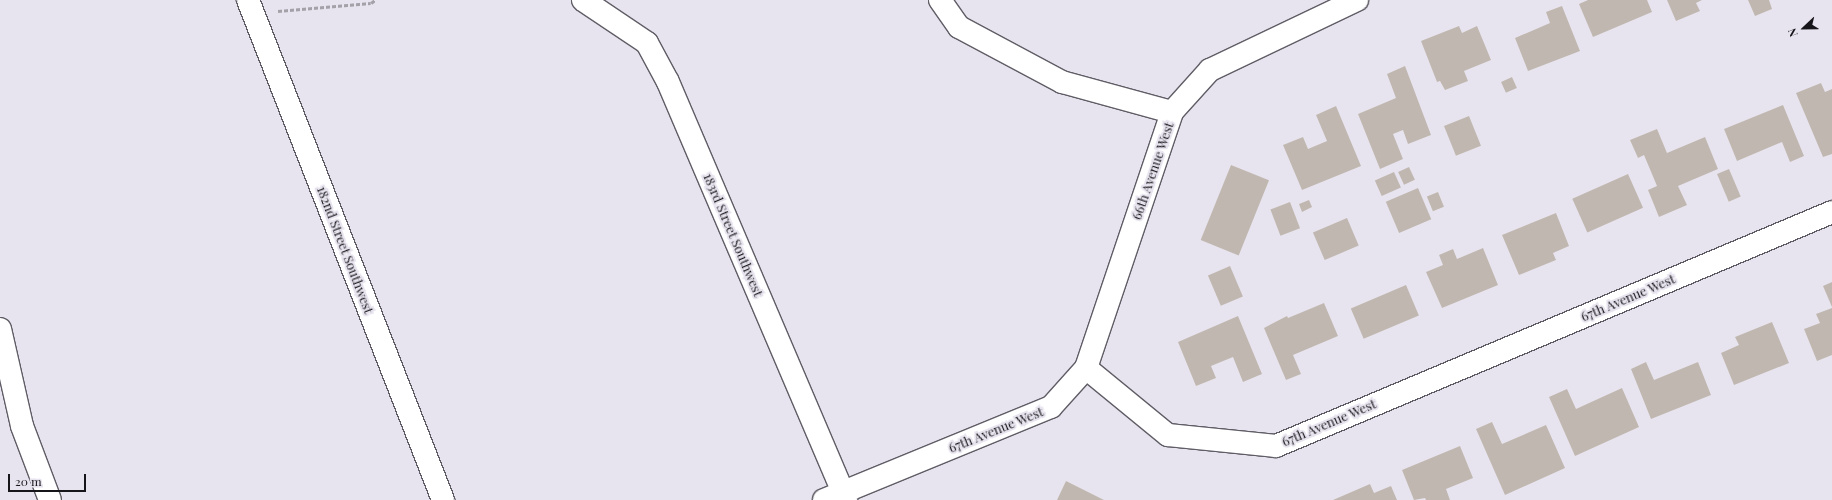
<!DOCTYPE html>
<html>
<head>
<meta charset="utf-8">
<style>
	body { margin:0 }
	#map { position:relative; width:1832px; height:500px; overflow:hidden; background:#e8e4ef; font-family:"Playfair Display",serif }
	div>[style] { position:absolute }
	.building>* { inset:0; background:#c0b8b0; transform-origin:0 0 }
	.path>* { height:2.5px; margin-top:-1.25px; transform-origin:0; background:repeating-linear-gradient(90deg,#a4a1a9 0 4px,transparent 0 6px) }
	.roads { filter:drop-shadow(1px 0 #605d66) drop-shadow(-1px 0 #605d66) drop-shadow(0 1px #605d66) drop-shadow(0 -1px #605d66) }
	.minor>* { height:22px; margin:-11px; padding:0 11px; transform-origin:11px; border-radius:11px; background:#fff }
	span { translate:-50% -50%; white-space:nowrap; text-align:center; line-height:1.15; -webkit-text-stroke:4px #e8e4ef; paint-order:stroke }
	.street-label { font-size:13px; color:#161519 }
	.north { position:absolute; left:1784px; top:8px; width:40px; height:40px; -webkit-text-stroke:3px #e8e4ef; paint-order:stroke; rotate:248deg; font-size:11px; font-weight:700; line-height:16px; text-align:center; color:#161519 }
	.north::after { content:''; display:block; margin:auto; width:14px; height:18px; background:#161519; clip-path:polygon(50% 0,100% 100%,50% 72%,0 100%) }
	.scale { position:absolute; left:8px; top:474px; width:78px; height:18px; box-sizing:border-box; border:2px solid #161519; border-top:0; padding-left:5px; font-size:12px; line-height:14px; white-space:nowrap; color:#161519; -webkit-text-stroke:3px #e8e4ef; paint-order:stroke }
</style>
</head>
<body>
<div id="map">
	<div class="building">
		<div style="clip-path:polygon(1588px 0,1647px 0,1652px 12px,1593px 37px,1579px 4px)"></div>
		<div style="clip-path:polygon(1667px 0,1702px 0,1696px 3px,1700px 11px,1676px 21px)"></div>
		<div style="clip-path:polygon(1748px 0,1769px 0,1772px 9px,1755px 16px)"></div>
		<div style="clip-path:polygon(1562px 6px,1580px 51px,1528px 71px,1515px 38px,1550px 23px,1546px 12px)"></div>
		<div style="clip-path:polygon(1459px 26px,1462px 33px,1477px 26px,1491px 60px,1464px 71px,1468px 81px,1445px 90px,1440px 81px,1437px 82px,1421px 41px)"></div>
		<div style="clip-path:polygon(1405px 66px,1431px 135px,1408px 144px,1403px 130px,1393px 134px,1403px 159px,1380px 169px,1358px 114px,1396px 98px,1387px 74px)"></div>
		<div style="left:1512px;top:77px;width:12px;height:12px;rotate:66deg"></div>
		<div style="clip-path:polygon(1821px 83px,1825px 92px,1832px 89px,1832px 154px,1823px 157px,1796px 93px)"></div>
		<div style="clip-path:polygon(1783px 105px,1804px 156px,1790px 162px,1782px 142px,1737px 161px,1724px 129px)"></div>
		<div style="clip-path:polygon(1336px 106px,1361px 166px,1302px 190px,1283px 145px,1303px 137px,1308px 149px,1327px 141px,1316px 115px)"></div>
		<div style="left:1469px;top:116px;width:32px;height:27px;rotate:68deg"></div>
		<div style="clip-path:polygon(1657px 129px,1667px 153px,1705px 137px,1718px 169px,1678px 186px,1687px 205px,1659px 217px,1648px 190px,1657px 186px,1644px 155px,1638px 158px,1630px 140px)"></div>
		<div style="left:1231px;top:165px;width:41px;height:81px;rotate:22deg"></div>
		<div style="left:1409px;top:167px;width:14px;height:12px;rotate:65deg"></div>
		<div style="left:1729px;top:169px;width:30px;height:13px;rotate:67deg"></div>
		<div style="left:1394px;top:172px;width:17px;height:21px;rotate:66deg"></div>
		<div style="left:1628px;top:174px;width:37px;height:61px;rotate:66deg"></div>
		<div style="left:1418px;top:188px;width:34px;height:35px;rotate:67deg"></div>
		<div style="left:1438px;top:192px;width:16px;height:12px;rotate:68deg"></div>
		<div style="clip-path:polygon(1309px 200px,1312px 207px,1302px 212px,1299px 204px)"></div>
		<div style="left:1290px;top:202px;width:28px;height:21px;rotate:69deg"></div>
		<div style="clip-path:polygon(1556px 213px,1569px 246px,1553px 253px,1556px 260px,1519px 275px,1502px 235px)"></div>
		<div style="left:1347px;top:218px;width:30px;height:37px;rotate:67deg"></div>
		<div style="clip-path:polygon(1483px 248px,1498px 285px,1442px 308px,1426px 272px,1443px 265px,1439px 255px,1453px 249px,1457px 259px)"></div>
		<div style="left:1230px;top:266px;width:33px;height:24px;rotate:67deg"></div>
		<div style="clip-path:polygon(1832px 282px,1832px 307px,1823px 286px)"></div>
		<div style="left:1406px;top:285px;width:33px;height:60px;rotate:67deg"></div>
		<div style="clip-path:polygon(1324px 303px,1338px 336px,1293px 355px,1301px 374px,1286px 380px,1264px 328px,1287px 316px,1288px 318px)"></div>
		<div style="clip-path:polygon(1832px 308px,1832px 355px,1817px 361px,1804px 329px,1820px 323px,1816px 314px)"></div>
		<div style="clip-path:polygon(1238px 316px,1262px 374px,1243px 382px,1233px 357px,1211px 366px,1216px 378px,1196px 386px,1178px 342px)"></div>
		<div style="clip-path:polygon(1772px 322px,1789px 363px,1734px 385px,1721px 353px,1739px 345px,1735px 337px)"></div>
		<div style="clip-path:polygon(1646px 362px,1654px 380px,1698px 362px,1711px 395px,1651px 419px,1631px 369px)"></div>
		<div style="clip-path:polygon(1622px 388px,1639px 427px,1575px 456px,1549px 397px,1567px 389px,1576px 409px)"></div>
		<div style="clip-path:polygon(1492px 422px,1502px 444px,1546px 425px,1565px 468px,1505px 495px,1476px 429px)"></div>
		<div style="clip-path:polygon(1460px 446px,1473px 478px,1446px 489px,1450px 500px,1426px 500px,1425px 498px,1414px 500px,1402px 470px)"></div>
		<div style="clip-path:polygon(1066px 481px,1104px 500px,1057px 500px)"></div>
		<div style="clip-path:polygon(1370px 484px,1374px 493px,1391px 486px,1397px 500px,1333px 500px)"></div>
	</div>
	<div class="path">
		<div style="left:278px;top:11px;width:93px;rotate:-4.9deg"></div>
		<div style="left:371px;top:3px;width:5px;rotate:-37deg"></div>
	</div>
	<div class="roads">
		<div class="minor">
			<div style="left:248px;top:0;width:537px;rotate:68.69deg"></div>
			<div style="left:583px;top:0;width:77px;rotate:33.9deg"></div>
			<div style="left:647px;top:43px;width:44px;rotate:61.7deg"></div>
			<div style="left:668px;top:82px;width:454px;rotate:66.9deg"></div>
			<div style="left:940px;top:0;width:33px;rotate:55deg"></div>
			<div style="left:959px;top:27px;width:117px;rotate:28.1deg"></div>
			<div style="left:1062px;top:82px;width:114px;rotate:15.3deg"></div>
			<div style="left:0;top:329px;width:99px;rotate:77.2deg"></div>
			<div style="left:22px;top:426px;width:79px;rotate:69.3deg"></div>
			<div style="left:1086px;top:368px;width:270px;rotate:-71.4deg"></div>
			<div style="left:1172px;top:112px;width:57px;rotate:-47.9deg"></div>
			<div style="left:1210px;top:70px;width:163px;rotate:-25.5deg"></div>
			<div style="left:824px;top:500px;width:245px;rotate:-22.3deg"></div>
			<div style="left:1051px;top:407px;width:52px;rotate:-48.1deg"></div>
			<div style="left:1086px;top:368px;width:106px;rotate:39.3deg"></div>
			<div style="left:1168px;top:435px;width:109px;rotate:5.8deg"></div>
			<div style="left:1276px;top:446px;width:603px;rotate:-22.82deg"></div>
		</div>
	</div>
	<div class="street-label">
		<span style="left:1153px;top:171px;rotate:-71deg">66th Avenue West</span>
		<span style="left:733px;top:235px;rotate:67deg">183rd Street Southwest</span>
		<span style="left:345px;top:250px;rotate:69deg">182nd Street Southwest</span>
		<span style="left:1628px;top:298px;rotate:-23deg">67th Avenue West</span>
		<span style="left:1329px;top:423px;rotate:-23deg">67th Avenue West</span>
		<span style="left:996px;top:430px;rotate:-22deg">67th Avenue West</span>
	</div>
	<div class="north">N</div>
	<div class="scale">20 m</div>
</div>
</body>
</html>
